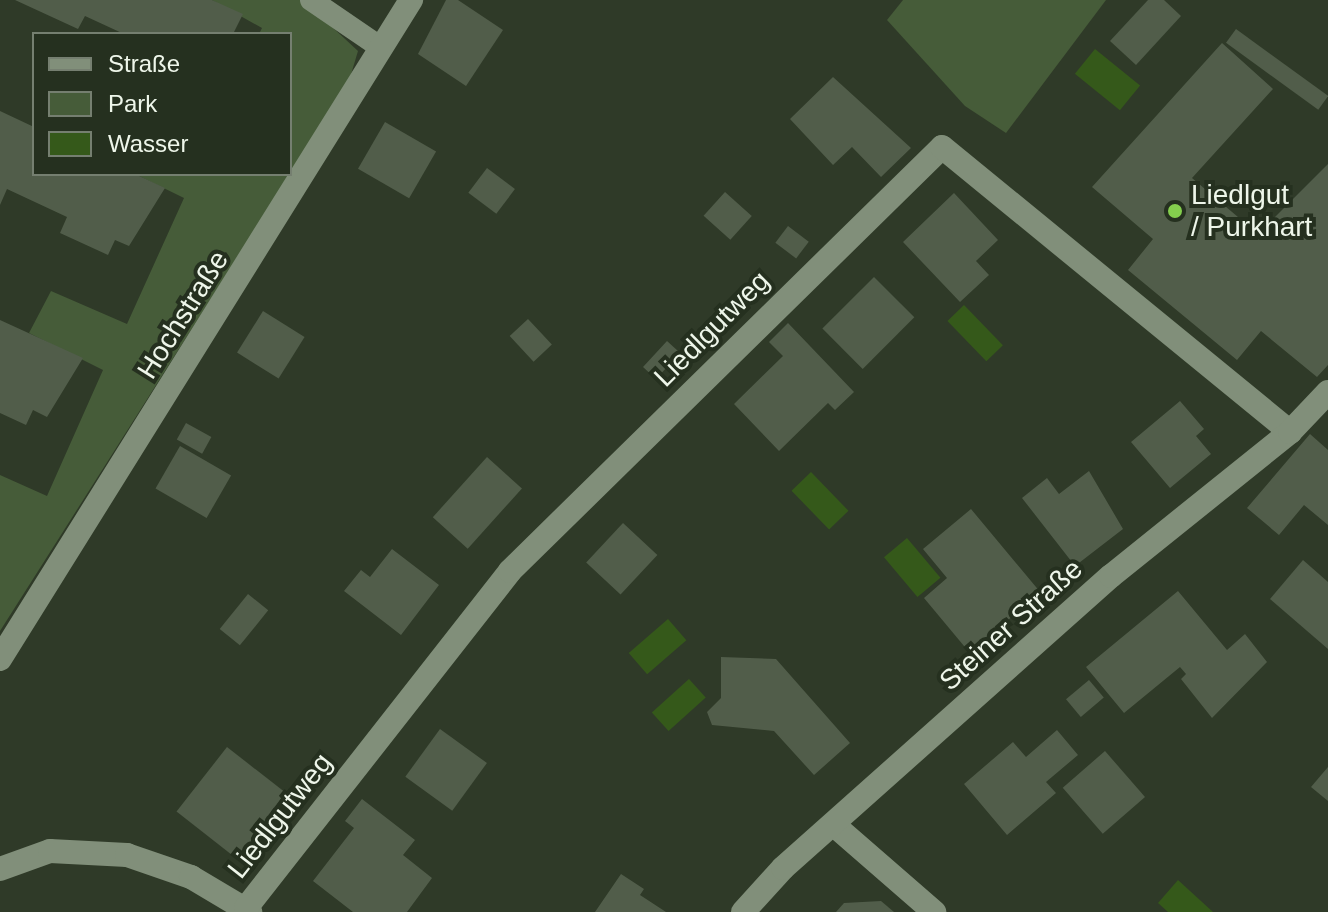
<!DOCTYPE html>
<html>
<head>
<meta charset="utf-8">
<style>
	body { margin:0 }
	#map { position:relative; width:1328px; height:912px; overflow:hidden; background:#2f3a28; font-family:Arial,sans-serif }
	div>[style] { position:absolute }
	.green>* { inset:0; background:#465c39 }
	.water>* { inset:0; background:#35591a; transform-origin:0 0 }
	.building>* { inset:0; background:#515d4a; transform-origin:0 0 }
	.lane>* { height:22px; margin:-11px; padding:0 11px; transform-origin:11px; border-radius:11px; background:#818f7a }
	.street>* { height:24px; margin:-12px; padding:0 12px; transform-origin:12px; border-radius:12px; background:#818f7a }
	.secondary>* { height:24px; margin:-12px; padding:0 12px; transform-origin:12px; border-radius:12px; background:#818f7a }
	.dots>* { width:22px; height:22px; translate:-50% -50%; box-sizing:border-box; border:4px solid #25301f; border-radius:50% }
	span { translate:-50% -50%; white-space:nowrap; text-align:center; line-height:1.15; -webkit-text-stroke:8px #25301f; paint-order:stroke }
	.poi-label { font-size:28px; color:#eef6ea }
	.left { translate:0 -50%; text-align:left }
	.street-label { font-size:28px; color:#eef6ea }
	.legend { position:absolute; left:32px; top:32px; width:260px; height:144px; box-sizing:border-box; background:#25301f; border:2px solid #757f70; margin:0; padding:10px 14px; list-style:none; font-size:24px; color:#eef6ea }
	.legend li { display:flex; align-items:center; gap:16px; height:40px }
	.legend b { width:40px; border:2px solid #757f70 }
</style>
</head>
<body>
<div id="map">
	<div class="green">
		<div style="clip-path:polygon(212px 0,303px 0,358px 51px,349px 81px,0 631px,0 475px,47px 496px,103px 370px,29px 333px,51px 291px,127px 324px,184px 198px,135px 174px,290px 174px,290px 34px,259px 34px,262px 28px)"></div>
		<div style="clip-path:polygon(903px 0,1106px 0,1006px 133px,965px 106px,887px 20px)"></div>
	</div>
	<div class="water">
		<div style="left:1095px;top:49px;width:58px;height:32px;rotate:39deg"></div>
		<div style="left:964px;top:305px;width:56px;height:23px;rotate:46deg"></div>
		<div style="left:811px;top:472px;width:54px;height:27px;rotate:46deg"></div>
		<div style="left:907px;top:538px;width:52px;height:30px;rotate:50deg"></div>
		<div style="left:668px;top:619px;width:28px;height:52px;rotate:49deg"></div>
		<div style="left:689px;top:679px;width:25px;height:50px;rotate:48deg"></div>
		<div style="clip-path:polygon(1178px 880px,1213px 912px,1168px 912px,1158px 903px)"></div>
	</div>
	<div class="building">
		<div style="clip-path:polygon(15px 0,212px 0,243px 14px,233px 34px,124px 34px,85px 16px,78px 29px)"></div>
		<div style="clip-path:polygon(446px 0,458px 0,503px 30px,466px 86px,418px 54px)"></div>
		<div style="clip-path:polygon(1148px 0,1164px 0,1181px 16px,1136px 65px,1110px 41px)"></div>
		<div style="left:1236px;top:29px;width:114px;height:17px;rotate:36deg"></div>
		<div style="clip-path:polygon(1222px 43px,1273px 89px,1192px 178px,1258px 234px,1328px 164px,1328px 365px,1317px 377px,1261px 331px,1237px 360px,1128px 270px,1153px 239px,1092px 187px)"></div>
		<div style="clip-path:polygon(833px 77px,911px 148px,881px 177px,852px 147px,833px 165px,790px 119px)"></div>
		<div style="clip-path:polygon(0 111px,34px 127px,34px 174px,135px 174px,165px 188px,129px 246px,115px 240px,108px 255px,60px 233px,67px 217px,7px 189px,0 205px)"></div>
		<div style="left:385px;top:122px;width:59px;height:54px;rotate:30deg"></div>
		<div style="left:487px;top:168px;width:35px;height:31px;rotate:37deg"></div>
		<div style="left:725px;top:192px;width:36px;height:32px;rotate:42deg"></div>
		<div style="clip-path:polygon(954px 193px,998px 240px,976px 261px,989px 275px,960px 302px,903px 242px)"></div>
		<div style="left:788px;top:226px;width:26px;height:21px;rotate:37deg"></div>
		<div style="left:874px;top:277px;width:57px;height:73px;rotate:45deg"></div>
		<div style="left:263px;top:311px;width:49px;height:49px;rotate:32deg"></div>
		<div style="left:528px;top:319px;width:35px;height:25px;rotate:47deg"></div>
		<div style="clip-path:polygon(0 320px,83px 358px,47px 417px,33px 410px,26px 425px,0 413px)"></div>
		<div style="clip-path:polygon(788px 323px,854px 392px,835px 410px,828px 403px,779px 451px,734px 404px,783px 356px,769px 342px)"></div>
		<div style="clip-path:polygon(667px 341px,689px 361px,678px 374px,668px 366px,656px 379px,643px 367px)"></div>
		<div style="clip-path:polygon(1180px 401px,1204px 429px,1196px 436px,1211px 454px,1170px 488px,1131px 442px)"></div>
		<div style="left:186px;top:423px;width:29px;height:19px;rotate:29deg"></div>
		<div style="clip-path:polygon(1310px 434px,1328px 450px,1328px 525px,1304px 505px,1279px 535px,1247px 508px)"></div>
		<div style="left:180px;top:446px;width:59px;height:49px;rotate:30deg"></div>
		<div style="left:487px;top:457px;width:47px;height:81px;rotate:42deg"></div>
		<div style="clip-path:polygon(1089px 471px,1123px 529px,1075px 566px,1022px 498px,1047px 478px,1059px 494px)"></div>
		<div style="clip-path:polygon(971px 509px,1041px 593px,969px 652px,924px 598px,947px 578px,923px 549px)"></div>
		<div style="left:623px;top:523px;width:47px;height:54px;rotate:43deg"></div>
		<div style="clip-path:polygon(392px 549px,439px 585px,401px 635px,344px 591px,361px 570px,370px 577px)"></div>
		<div style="clip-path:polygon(1303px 560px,1328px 582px,1328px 649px,1270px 599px)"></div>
		<div style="clip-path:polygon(1178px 591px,1227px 650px,1245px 634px,1267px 662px,1212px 718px,1181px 679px,1186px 674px,1180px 667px,1124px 713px,1086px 667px)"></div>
		<div style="left:248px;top:594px;width:26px;height:45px;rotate:39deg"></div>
		<div style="clip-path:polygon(721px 657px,776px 659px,850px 743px,814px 775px,774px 731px,712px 725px,707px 712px,721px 698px)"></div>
		<div style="left:1089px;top:680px;width:23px;height:30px;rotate:50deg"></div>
		<div style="left:440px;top:729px;width:58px;height:59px;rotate:36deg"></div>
		<div style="clip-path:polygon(1057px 730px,1078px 755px,1046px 782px,1056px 793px,1007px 835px,964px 784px,1013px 742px,1026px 757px)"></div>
		<div style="left:227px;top:747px;width:83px;height:82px;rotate:38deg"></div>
		<div style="left:1105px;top:751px;width:61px;height:56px;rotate:49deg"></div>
		<div style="clip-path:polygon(1328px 767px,1328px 801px,1311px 787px)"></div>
		<div style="clip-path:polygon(362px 799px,415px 840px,403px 855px,432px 878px,407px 912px,353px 912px,313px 881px,354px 828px,345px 821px)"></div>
		<div style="clip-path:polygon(621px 874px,644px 889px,640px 895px,666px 912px,595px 912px)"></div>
		<div style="clip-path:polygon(881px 901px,894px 912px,836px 912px,844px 903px)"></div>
	</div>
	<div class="lane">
		<div style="left:311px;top:0;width:83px;rotate:34.3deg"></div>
	</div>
	<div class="street">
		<div style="left:0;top:659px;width:777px;rotate:-58.05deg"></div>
		<div style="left:834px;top:825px;width:133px;rotate:41deg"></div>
		<div style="left:0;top:869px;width:53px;rotate:-19.8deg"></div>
		<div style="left:50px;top:851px;width:77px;rotate:3deg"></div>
		<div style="left:127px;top:855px;width:68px;rotate:19deg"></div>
		<div style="left:191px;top:877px;width:69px;rotate:30.7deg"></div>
		<div style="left:246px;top:908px;width:428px;rotate:-51.9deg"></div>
		<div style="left:510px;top:571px;width:605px;rotate:-44.46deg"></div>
		<div style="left:942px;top:147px;width:450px;rotate:39.3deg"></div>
	</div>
	<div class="secondary">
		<div style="left:743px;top:912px;width:59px;rotate:-47.7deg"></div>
		<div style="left:783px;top:868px;width:439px;rotate:-41.7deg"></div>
		<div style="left:1111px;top:576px;width:230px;rotate:-38.8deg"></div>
		<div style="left:1290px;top:432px;width:55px;rotate:-46.5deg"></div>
	</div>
	<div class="dots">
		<div style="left:1175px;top:211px;background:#84cf4d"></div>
	</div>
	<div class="poi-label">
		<span class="left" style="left:1191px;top:211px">Liedlgut<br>/ Purkhart</span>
	</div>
	<div class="street-label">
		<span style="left:183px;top:315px;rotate:-58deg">Hochstraße</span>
		<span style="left:712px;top:329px;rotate:-45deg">Liedlgutweg</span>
		<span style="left:1011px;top:625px;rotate:-42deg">Steiner Straße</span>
		<span style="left:280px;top:816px;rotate:-52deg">Liedlgutweg</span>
	</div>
	<ul class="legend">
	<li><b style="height:10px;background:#818f7a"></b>Straße</li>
	<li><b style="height:22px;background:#465c39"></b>Park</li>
	<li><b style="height:22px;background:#35591a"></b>Wasser</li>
	</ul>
</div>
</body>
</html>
